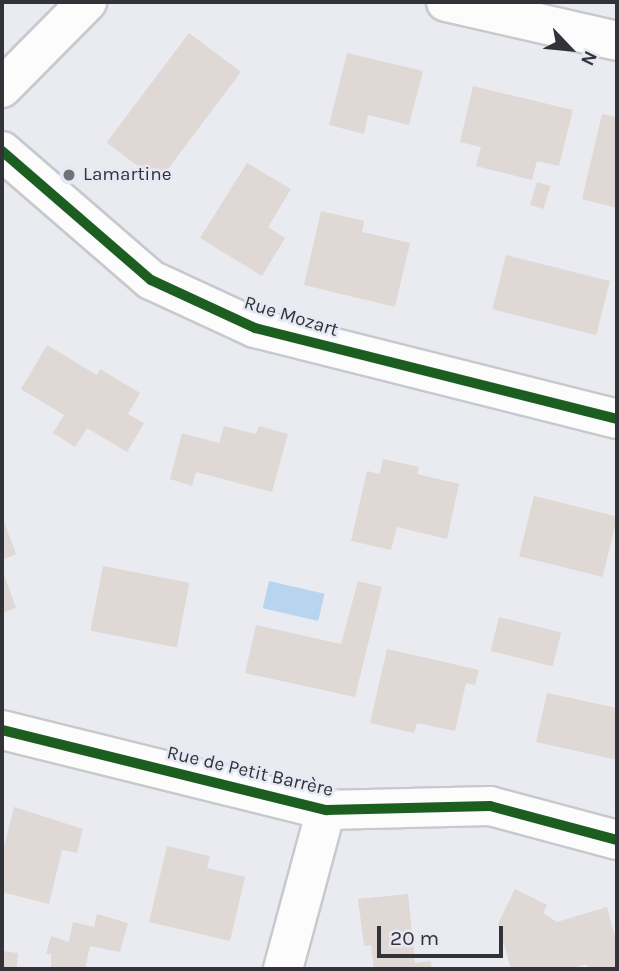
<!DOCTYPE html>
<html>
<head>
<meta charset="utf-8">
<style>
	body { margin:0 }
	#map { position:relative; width:619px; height:971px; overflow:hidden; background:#eaebf0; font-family:Karla,sans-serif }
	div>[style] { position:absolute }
	.water>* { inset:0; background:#b8d5ef; transform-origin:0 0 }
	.building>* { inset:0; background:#dfd8d4; transform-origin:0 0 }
	.roads { filter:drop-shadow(2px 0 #c8c9cd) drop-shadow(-2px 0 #c8c9cd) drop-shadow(0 2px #c8c9cd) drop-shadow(0 -2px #c8c9cd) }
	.minor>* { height:38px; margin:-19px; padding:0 19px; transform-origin:19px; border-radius:19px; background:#fcfcfd }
	.cycleway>* { height:10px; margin:-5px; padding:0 5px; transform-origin:5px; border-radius:5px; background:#1b5e20 }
	.dots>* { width:19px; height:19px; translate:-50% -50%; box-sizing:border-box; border:4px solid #e6e9f4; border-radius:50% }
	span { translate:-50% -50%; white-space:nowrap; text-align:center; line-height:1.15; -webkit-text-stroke:5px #e6e9f4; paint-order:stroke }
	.poi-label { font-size:19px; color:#323338 }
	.left { translate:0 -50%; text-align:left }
	.street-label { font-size:19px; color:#323338 }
	.frame { position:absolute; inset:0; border:4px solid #323338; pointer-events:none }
	.north { position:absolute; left:535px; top:14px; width:70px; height:70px; -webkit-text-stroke:5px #e6e9f4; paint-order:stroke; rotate:116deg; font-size:19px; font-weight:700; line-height:28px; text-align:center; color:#323338 }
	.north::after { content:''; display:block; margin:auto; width:24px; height:32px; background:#323338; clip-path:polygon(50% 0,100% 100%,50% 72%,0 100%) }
	.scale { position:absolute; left:377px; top:926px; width:126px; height:32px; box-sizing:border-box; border:4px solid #323338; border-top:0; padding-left:9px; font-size:21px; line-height:24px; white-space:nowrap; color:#323338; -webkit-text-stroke:5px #e6e9f4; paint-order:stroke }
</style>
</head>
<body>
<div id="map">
	<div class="water">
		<div style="left:269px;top:581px;width:57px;height:28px;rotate:13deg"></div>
	</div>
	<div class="building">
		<div style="left:189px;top:33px;width:65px;height:137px;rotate:37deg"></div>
		<div style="clip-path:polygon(347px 53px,423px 71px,409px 125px,368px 115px,364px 134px,329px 125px)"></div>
		<div style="clip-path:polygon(473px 86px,573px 110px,559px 166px,537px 161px,532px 180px,476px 166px,481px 147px,460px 142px)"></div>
		<div style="clip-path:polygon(602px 114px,617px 117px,617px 208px,582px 199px)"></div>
		<div style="clip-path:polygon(247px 163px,291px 189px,268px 227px,285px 238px,262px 276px,200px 238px)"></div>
		<div style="left:537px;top:182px;width:14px;height:24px;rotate:17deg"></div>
		<div style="clip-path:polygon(321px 211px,364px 221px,362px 232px,410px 243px,395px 307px,304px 285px)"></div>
		<div style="left:506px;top:255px;width:107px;height:56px;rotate:14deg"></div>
		<div style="clip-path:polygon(47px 345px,97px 375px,100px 369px,140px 393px,128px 414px,144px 423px,127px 452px,87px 428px,75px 447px,53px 433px,64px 415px,21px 389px)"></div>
		<div style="clip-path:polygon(224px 426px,256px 434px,259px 426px,288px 434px,272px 492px,196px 472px,192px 486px,170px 479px,182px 433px,219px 443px)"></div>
		<div style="clip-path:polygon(383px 459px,419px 467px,417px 474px,459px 484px,447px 539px,397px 527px,391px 550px,351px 541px,367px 471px,380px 474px)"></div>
		<div style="left:534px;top:496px;width:86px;height:62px;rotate:14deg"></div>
		<div style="clip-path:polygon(2px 516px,16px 554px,2px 560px)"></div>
		<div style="left:103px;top:566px;width:88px;height:66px;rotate:11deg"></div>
		<div style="clip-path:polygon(2px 569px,16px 608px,2px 613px)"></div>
		<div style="clip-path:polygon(358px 581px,382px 587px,355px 697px,245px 673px,256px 625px,341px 644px)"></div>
		<div style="left:499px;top:617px;width:64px;height:35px;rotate:14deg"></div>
		<div style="clip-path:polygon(387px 649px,479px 670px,475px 685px,466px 683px,455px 731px,417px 723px,414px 733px,370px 723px)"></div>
		<div style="clip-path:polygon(547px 693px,617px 708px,617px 760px,536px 742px)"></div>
		<div style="clip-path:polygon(14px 807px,83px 829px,77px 853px,62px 850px,49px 904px,2px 892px,2px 855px)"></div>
		<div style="clip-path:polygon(167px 846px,210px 856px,207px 868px,245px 877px,230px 941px,149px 922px)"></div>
		<div style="clip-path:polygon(515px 889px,547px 905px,543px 913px,557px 922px,607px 907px,617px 944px,617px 969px,588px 969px,587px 964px,569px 969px,511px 969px,498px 924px)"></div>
		<div style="clip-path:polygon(408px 894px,415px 963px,431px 961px,432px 969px,374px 969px,371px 945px,364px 946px,358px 899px)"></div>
		<div style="clip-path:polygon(97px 914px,128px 923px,120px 952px,90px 946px,85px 969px,51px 969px,51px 954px,46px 954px,51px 936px,69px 942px,73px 922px,94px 927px)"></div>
		<div style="clip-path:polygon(2px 951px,18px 953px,17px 969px,2px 969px)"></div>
	</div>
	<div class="roads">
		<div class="minor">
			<div style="left:446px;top:2px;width:175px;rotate:12.8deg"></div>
			<div style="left:2px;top:88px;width:121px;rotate:-45.3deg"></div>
			<div style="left:2px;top:151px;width:197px;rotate:40.9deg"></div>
			<div style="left:151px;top:280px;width:115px;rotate:24.8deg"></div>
			<div style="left:255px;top:328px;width:373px;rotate:14.1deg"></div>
			<div style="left:2px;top:730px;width:334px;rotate:13.9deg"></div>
			<div style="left:326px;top:810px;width:164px;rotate:-1.4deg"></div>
			<div style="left:490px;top:806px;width:131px;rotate:15deg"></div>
			<div style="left:283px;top:969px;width:165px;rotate:-74.9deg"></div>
		</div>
	</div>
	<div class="cycleway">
		<div style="left:2px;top:151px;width:197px;rotate:40.9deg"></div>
		<div style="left:151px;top:280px;width:115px;rotate:24.8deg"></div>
		<div style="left:255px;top:328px;width:373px;rotate:14.1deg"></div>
		<div style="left:2px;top:730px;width:334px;rotate:13.9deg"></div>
		<div style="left:326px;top:810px;width:164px;rotate:-1.4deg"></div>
		<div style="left:490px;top:806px;width:131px;rotate:15deg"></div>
	</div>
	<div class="dots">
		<div style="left:69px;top:175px;background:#727378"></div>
	</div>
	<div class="poi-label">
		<span class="left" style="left:83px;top:175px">Lamartine</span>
	</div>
	<div class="street-label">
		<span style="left:291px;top:317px;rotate:17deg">Rue Mozart</span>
		<span style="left:250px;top:772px;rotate:13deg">Rue de Petit Barrère</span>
	</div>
	<div class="frame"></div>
	<div class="north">N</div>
	<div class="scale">20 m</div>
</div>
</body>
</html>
